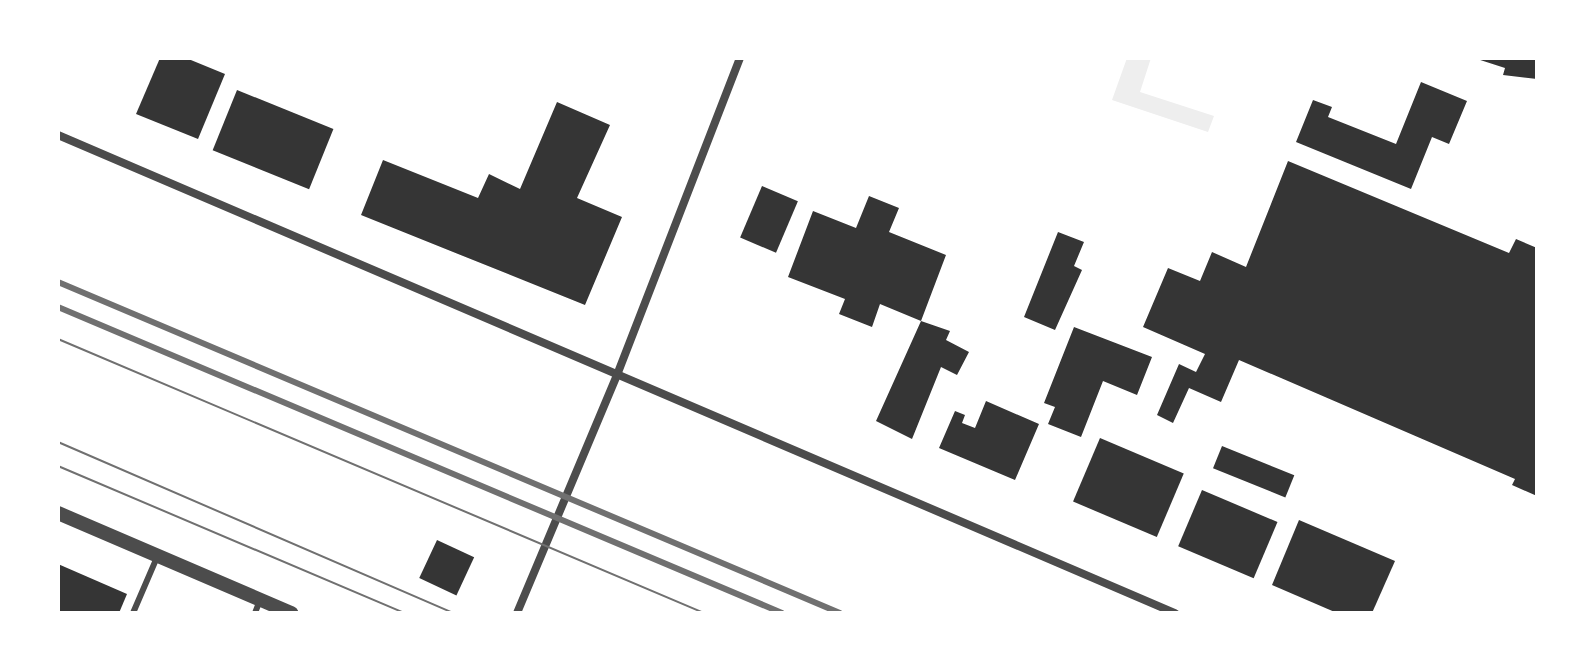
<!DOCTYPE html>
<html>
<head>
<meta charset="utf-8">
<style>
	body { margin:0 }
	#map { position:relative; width:1595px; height:671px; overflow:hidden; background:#fff; font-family:Georgia,serif }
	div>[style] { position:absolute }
	.green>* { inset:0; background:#eee }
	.building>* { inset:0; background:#353535; transform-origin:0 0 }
	.service>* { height:6px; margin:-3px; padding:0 3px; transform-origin:3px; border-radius:3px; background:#4c4c4c }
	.minor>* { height:8px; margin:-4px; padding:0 4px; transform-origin:4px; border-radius:4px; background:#4c4c4c }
	.tertiary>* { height:14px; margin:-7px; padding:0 7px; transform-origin:7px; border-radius:7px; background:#4c4c4c }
	.tram>* { height:2px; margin:-1px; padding:0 1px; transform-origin:1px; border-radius:1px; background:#707070 }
	.rail>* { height:6px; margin:-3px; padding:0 3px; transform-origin:3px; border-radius:3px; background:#707070 }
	span { translate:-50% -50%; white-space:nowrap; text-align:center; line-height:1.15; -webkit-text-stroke:6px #fff; paint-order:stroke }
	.frame { position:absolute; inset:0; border:60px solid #fff; pointer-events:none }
</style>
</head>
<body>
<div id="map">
	<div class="green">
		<div style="clip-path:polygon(1127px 58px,1151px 58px,1140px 92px,1214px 116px,1208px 132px,1112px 100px)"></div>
	</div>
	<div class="building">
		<div style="clip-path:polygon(160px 58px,186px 58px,225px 74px,198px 139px,136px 114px)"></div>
		<div style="clip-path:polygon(1474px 58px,1537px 58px,1537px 79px,1503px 75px,1505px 68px)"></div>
		<div style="clip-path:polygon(1421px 82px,1467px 101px,1449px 144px,1432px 137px,1411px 189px,1296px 142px,1313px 100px,1332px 107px,1328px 117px,1396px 144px)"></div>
		<div style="left:237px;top:90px;width:104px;height:65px;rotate:22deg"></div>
		<div style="clip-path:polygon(557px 102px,610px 125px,577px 198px,622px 217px,585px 305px,361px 215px,383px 160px,478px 198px,489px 174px,520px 189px)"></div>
		<div style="clip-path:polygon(1288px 161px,1509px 253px,1516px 239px,1537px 248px,1537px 496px,1512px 485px,1515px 479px,1239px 360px,1221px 402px,1189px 388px,1173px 423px,1157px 415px,1179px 364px,1196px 372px,1205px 354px,1143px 327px,1168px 268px,1200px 281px,1212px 252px,1246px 267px)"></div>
		<div style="left:762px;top:186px;width:39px;height:56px;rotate:23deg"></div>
		<div style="clip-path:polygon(869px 196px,899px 208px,889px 232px,946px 255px,921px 321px,880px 304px,872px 327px,839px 314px,845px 299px,788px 277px,813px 211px,856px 228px)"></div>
		<div style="clip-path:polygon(1058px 232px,1084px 242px,1074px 266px,1082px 270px,1055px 330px,1024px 317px)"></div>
		<div style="clip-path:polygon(921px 321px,950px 331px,946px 340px,969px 352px,957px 375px,941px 367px,912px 439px,876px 421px)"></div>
		<div style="clip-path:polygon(1074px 327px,1152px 357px,1137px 395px,1103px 381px,1081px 437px,1048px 424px,1055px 407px,1044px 403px)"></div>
		<div style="clip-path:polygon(986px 401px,1039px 424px,1015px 480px,939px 448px,955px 411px,965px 415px,962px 423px,975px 428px)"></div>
		<div style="left:1100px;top:438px;width:91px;height:69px;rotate:23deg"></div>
		<div style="left:1222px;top:446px;width:78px;height:24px;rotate:22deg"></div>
		<div style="left:1202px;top:490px;width:82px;height:61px;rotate:23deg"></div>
		<div style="clip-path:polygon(1299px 520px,1395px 561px,1372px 613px,1337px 613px,1272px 585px)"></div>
		<div style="left:437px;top:540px;width:41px;height:42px;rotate:25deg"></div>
		<div style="clip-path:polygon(58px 564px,127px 594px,119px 613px,58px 613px)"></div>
	</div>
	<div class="service">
		<div style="left:133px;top:613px;width:63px;rotate:-66.7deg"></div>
		<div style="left:255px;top:613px;width:14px;rotate:-69deg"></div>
	</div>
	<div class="minor">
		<div style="left:58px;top:135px;width:1215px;rotate:23.17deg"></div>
		<div style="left:517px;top:613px;width:258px;rotate:-67.2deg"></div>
		<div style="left:617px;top:375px;width:340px;rotate:-68.8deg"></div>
	</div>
	<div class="tertiary">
		<div style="left:58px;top:513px;width:254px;rotate:23.2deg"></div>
	</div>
	<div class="tram">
		<div style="left:58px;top:339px;width:702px;rotate:22.98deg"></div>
		<div style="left:58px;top:442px;width:431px;rotate:23.4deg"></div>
		<div style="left:58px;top:466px;width:376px;rotate:23deg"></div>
	</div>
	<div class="rail">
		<div style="left:58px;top:282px;width:849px;rotate:22.94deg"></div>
		<div style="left:58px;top:307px;width:786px;rotate:22.91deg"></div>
	</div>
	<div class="frame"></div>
</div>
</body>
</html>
